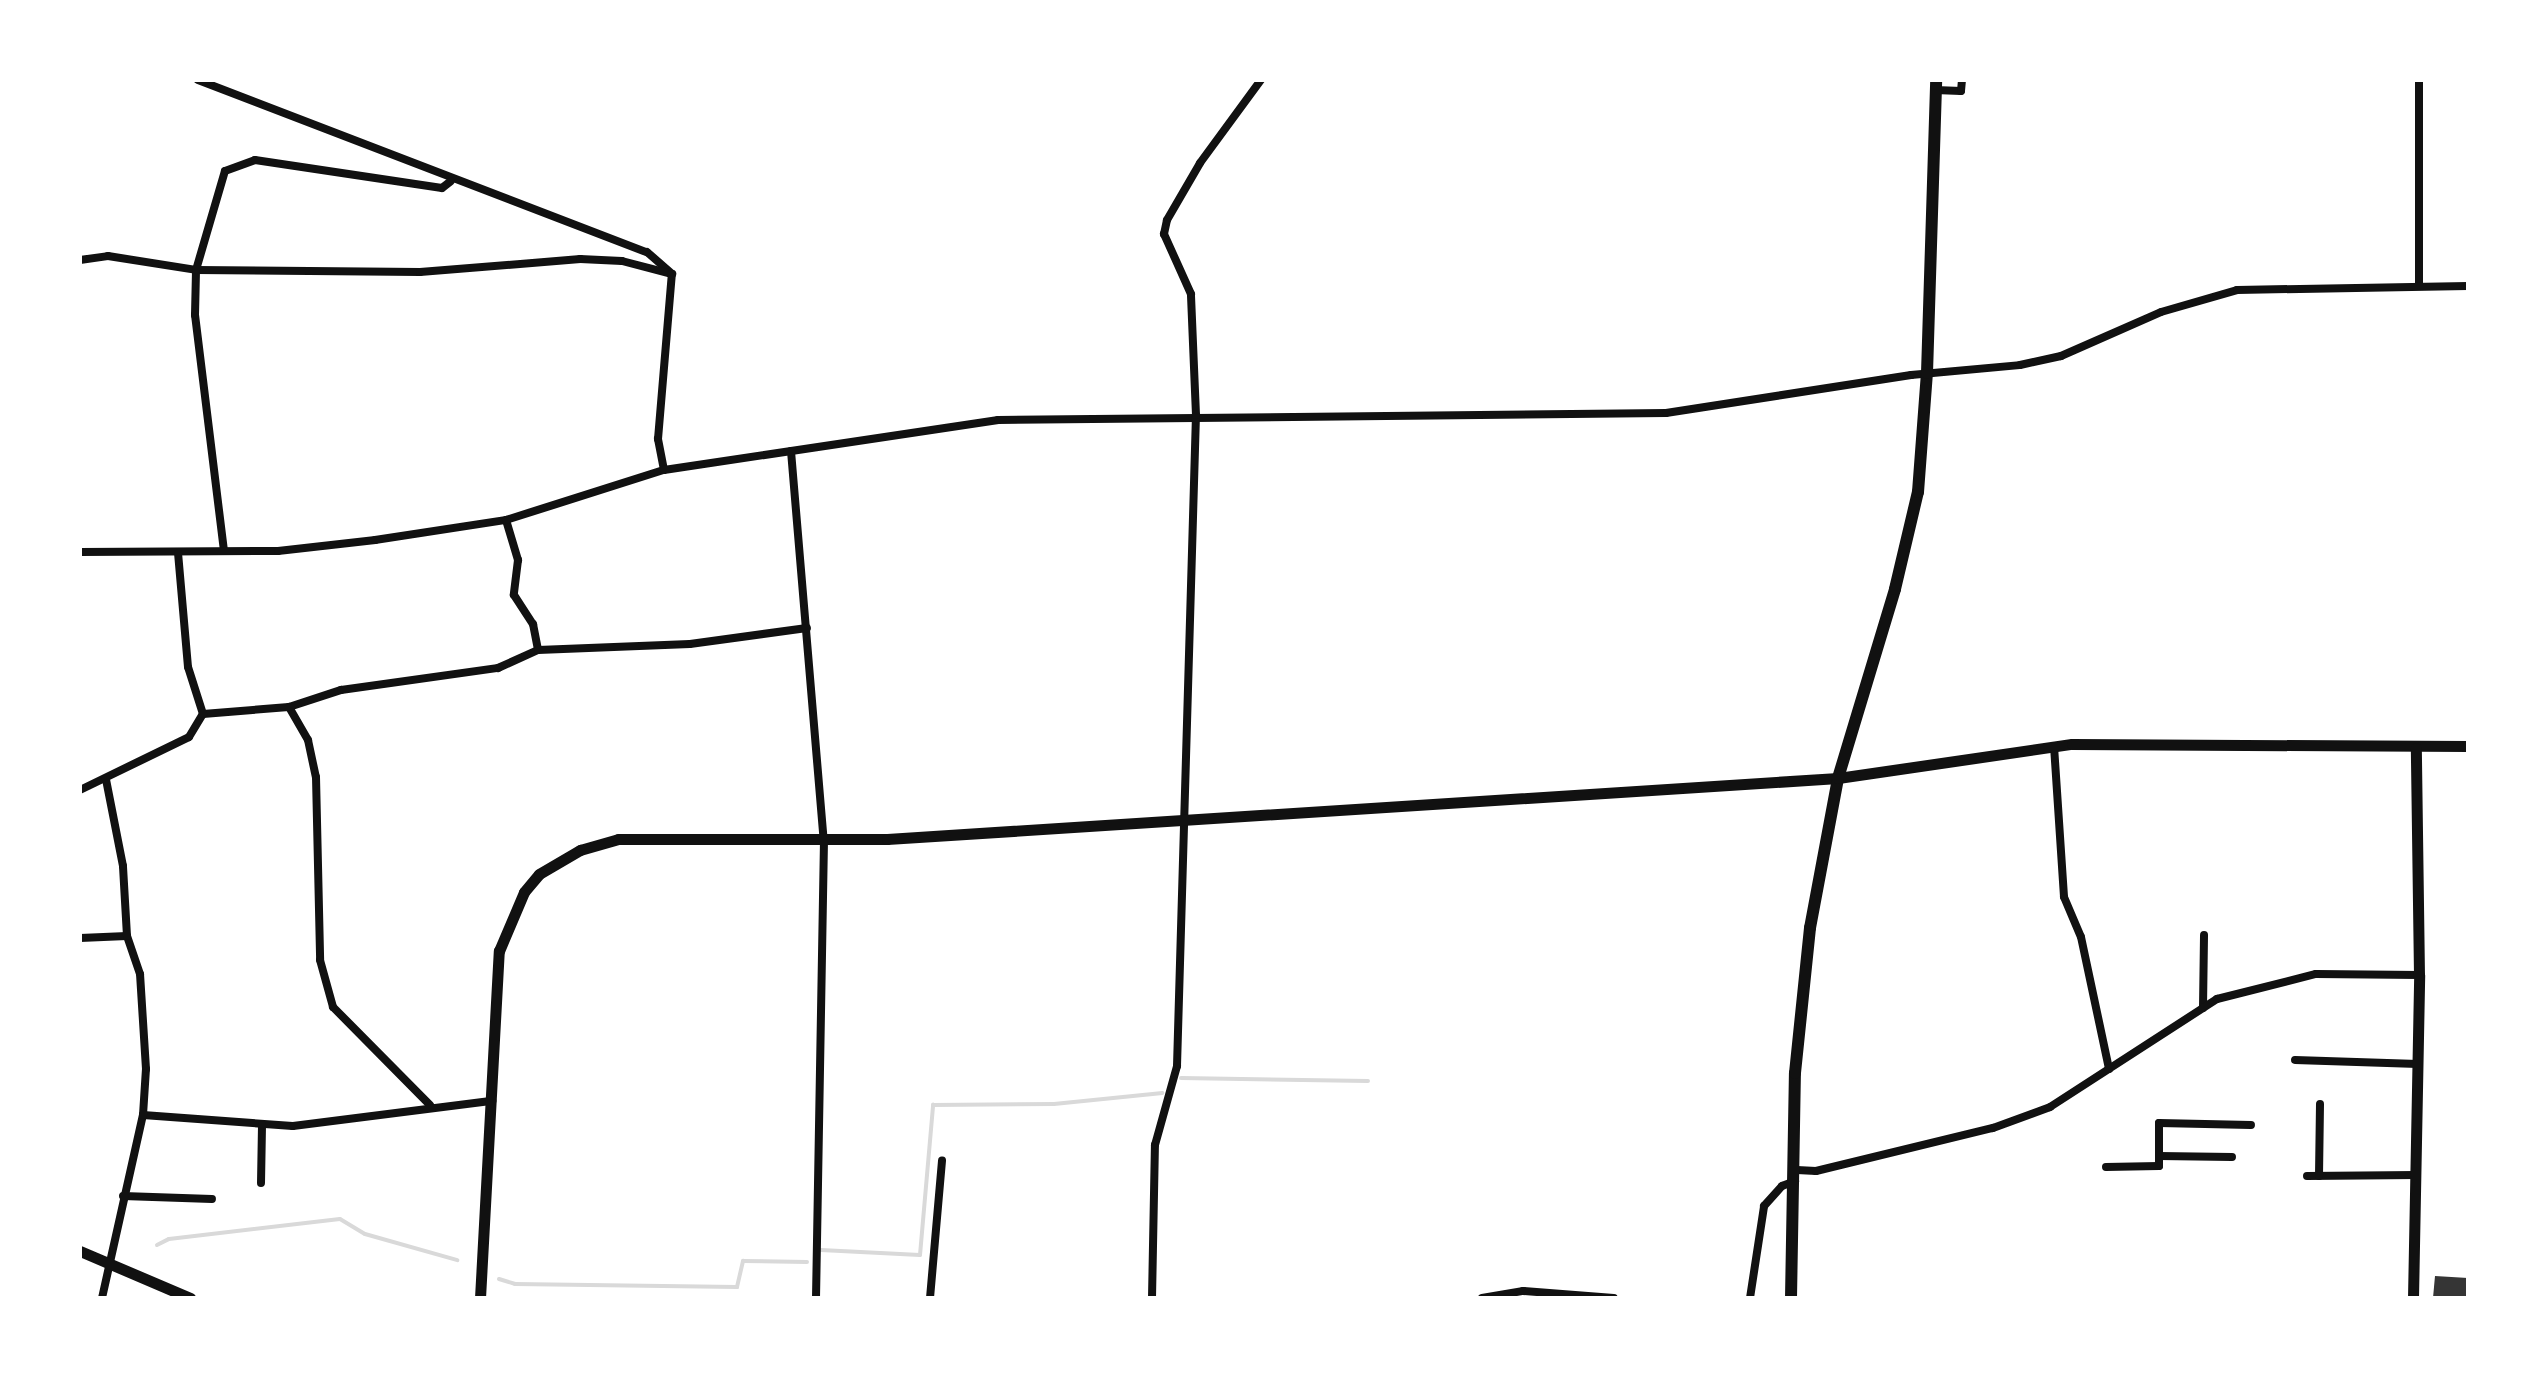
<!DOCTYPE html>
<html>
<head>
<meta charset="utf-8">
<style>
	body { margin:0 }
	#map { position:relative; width:2548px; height:1378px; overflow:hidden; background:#fff; font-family:Jost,sans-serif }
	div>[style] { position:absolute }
	.stream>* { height:4px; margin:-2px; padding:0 2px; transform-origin:2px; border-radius:2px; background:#d9d9d9 }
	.building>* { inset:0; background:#353535 }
	.minor>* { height:8px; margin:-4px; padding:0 4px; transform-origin:4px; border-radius:4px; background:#111 }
	.tertiary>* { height:11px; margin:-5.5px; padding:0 5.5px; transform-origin:5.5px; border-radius:5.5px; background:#111 }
	.secondary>* { height:12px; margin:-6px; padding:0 6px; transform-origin:6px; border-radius:6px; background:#111 }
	span { translate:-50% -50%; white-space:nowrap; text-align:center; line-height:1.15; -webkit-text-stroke:8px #fff; paint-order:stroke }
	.frame { position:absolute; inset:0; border:82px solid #fff; pointer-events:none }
</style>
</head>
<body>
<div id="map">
	<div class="stream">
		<div style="left:1181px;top:1078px;width:187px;rotate:0.9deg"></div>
		<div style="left:157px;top:1245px;width:13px;rotate:-27deg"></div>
		<div style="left:169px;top:1239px;width:172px;rotate:-6.7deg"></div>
		<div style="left:340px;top:1219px;width:29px;rotate:31deg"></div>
		<div style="left:365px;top:1234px;width:96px;rotate:15.8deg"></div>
		<div style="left:821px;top:1250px;width:99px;rotate:2.9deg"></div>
		<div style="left:920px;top:1255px;width:151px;rotate:-85deg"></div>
		<div style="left:933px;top:1105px;width:121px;rotate:-0.5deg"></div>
		<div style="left:1054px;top:1104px;width:109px;rotate:-5.8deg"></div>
		<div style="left:499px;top:1279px;width:17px;rotate:17deg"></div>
		<div style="left:515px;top:1284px;width:222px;rotate:0.8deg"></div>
		<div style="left:737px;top:1287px;width:27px;rotate:-77deg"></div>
		<div style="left:743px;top:1261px;width:64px;rotate:0.9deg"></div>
	</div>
	<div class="building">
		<div style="clip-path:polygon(2435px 1276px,2468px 1278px,2468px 1298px,2433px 1298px)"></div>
	</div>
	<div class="minor">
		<div style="left:198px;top:80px;width:481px;rotate:21deg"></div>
		<div style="left:647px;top:252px;width:30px;rotate:41deg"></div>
		<div style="left:1935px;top:90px;width:26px;rotate:2deg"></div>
		<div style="left:1961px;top:91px;width:11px;rotate:-85deg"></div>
		<div style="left:80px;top:260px;width:28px;rotate:-8deg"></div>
		<div style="left:108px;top:256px;width:89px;rotate:9deg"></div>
		<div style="left:196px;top:270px;width:224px;rotate:0.5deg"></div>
		<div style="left:420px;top:272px;width:161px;rotate:-4.6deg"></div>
		<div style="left:580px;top:259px;width:42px;rotate:2.7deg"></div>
		<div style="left:622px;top:261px;width:52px;rotate:14.6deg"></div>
		<div style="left:2419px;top:285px;width:205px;rotate:-90deg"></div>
		<div style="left:791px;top:451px;width:390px;rotate:85.2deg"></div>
		<div style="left:824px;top:840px;width:458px;rotate:91deg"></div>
		<div style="left:664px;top:470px;width:32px;rotate:-101deg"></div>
		<div style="left:658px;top:439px;width:166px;rotate:-85.2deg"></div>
		<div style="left:506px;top:520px;width:42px;rotate:73.3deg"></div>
		<div style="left:518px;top:560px;width:35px;rotate:97deg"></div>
		<div style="left:514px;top:595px;width:35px;rotate:57deg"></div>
		<div style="left:533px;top:624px;width:26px;rotate:79deg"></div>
		<div style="left:224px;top:551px;width:238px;rotate:-97deg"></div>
		<div style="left:195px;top:315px;width:45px;rotate:-88.7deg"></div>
		<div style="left:196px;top:270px;width:103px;rotate:-73.7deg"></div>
		<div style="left:225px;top:171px;width:32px;rotate:-20deg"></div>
		<div style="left:255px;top:160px;width:189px;rotate:8.5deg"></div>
		<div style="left:442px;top:188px;width:11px;rotate:-38deg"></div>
		<div style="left:80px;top:552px;width:198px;rotate:-0.3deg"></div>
		<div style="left:278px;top:551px;width:98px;rotate:-6.5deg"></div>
		<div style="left:375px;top:540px;width:133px;rotate:-8.7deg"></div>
		<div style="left:506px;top:520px;width:166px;rotate:-17.6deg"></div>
		<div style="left:664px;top:470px;width:338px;rotate:-8.5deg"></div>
		<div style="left:998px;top:420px;width:668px;rotate:-0.6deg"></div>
		<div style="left:1666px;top:413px;width:248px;rotate:-8.8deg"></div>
		<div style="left:1911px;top:375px;width:109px;rotate:-5.2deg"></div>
		<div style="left:2020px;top:365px;width:42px;rotate:-12.4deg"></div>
		<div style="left:2061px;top:356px;width:109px;rotate:-23.7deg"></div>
		<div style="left:2161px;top:312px;width:79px;rotate:-16.1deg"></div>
		<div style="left:2237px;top:290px;width:231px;rotate:-1deg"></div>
		<div style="left:289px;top:707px;width:38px;rotate:60deg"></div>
		<div style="left:308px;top:740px;width:38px;rotate:78deg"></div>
		<div style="left:316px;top:777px;width:183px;rotate:88.7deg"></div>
		<div style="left:320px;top:960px;width:49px;rotate:74.5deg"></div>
		<div style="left:333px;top:1007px;width:138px;rotate:45.3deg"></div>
		<div style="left:203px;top:714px;width:86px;rotate:-4.7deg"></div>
		<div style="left:289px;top:707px;width:55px;rotate:-18.1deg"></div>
		<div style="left:341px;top:690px;width:159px;rotate:-8deg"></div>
		<div style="left:498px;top:668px;width:44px;rotate:-24.2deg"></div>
		<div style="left:538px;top:650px;width:152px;rotate:-2.3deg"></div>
		<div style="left:690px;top:644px;width:118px;rotate:-7.8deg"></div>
		<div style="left:2054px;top:746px;width:151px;rotate:86.2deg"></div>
		<div style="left:2064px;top:897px;width:43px;rotate:67deg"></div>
		<div style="left:2081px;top:937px;width:135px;rotate:78deg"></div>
		<div style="left:80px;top:790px;width:121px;rotate:-25.9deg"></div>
		<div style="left:189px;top:737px;width:27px;rotate:-59deg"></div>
		<div style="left:203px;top:714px;width:49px;rotate:-107.7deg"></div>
		<div style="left:188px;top:667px;width:114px;rotate:-95deg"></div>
		<div style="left:80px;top:938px;width:47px;rotate:-2.4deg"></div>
		<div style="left:2203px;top:1008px;width:73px;rotate:-89.2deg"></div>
		<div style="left:2295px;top:1060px;width:123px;rotate:1.9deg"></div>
		<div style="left:143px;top:1115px;width:150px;rotate:4.2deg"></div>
		<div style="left:293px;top:1126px;width:201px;rotate:-7.2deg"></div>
		<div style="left:2159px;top:1156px;width:73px;rotate:0.8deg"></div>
		<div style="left:2106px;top:1167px;width:53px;rotate:-1.1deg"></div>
		<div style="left:2159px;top:1166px;width:43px;rotate:-90deg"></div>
		<div style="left:2159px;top:1123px;width:92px;rotate:1.2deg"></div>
		<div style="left:1797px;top:1170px;width:19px;rotate:3deg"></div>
		<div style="left:1816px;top:1171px;width:182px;rotate:-13.7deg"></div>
		<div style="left:1993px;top:1128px;width:61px;rotate:-20.2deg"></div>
		<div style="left:2050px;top:1107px;width:199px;rotate:-32.9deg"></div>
		<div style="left:2217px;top:999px;width:102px;rotate:-14.2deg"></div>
		<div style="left:2316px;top:974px;width:103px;rotate:0.6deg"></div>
		<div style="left:2307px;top:1176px;width:109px;rotate:-0.5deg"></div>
		<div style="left:2319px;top:1176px;width:72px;rotate:-89.2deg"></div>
		<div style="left:261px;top:1183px;width:58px;rotate:-89deg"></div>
		<div style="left:123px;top:1196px;width:89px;rotate:1.9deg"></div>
		<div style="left:102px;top:1298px;width:188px;rotate:-77.4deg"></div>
		<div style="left:143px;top:1115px;width:46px;rotate:-86.3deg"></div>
		<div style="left:146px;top:1069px;width:95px;rotate:-93.6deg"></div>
		<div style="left:140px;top:974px;width:40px;rotate:-108.9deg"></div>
		<div style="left:127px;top:936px;width:70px;rotate:-93.3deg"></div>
		<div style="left:123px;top:866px;width:89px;rotate:-101.1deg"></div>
		<div style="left:930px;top:1298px;width:138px;rotate:-85deg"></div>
		<div style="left:1152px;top:1298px;width:153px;rotate:-88.9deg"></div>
		<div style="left:1155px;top:1145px;width:82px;rotate:-74.4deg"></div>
		<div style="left:1177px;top:1066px;width:651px;rotate:-88.33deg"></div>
		<div style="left:1196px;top:415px;width:121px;rotate:-92.4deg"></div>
		<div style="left:1191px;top:294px;width:66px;rotate:-114.2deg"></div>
		<div style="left:1164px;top:234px;width:14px;rotate:-78deg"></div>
		<div style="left:1167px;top:220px;width:66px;rotate:-59.9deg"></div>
		<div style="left:1200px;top:163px;width:103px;rotate:-53.7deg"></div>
		<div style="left:1482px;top:1298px;width:42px;rotate:-9.7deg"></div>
		<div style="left:1523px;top:1291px;width:91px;rotate:4.4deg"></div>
		<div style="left:1750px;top:1298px;width:93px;rotate:-81.3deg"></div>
		<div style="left:1764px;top:1206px;width:27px;rotate:-48deg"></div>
		<div style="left:1782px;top:1186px;width:14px;rotate:-21deg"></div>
	</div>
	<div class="tertiary">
		<div style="left:80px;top:1251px;width:120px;rotate:23.1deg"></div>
		<div style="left:480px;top:1298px;width:348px;rotate:-86.9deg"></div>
		<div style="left:499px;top:951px;width:64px;rotate:-67deg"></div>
		<div style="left:524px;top:892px;width:23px;rotate:-50deg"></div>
		<div style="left:539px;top:874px;width:48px;rotate:-30.3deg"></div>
		<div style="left:580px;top:850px;width:40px;rotate:-16deg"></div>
		<div style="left:618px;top:839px;width:269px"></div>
		<div style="left:887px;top:839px;width:953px;rotate:-3.67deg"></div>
		<div style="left:1838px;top:778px;width:236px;rotate:-8.3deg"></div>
		<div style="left:2072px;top:744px;width:396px;rotate:0.3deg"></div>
		<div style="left:2413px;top:1298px;width:323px;rotate:-88.9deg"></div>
		<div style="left:2419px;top:975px;width:227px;rotate:-90.8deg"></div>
	</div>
	<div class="secondary">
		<div style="left:1791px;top:1298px;width:225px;rotate:-89deg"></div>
		<div style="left:1795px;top:1073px;width:146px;rotate:-84.1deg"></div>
		<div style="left:1810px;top:928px;width:153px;rotate:-79.4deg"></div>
		<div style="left:1838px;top:778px;width:197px;rotate:-73.2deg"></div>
		<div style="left:1895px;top:589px;width:100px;rotate:-76.7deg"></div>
		<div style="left:1918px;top:492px;width:119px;rotate:-85.7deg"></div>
		<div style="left:1927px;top:373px;width:293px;rotate:-88.2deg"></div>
	</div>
	<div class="frame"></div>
</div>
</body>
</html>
